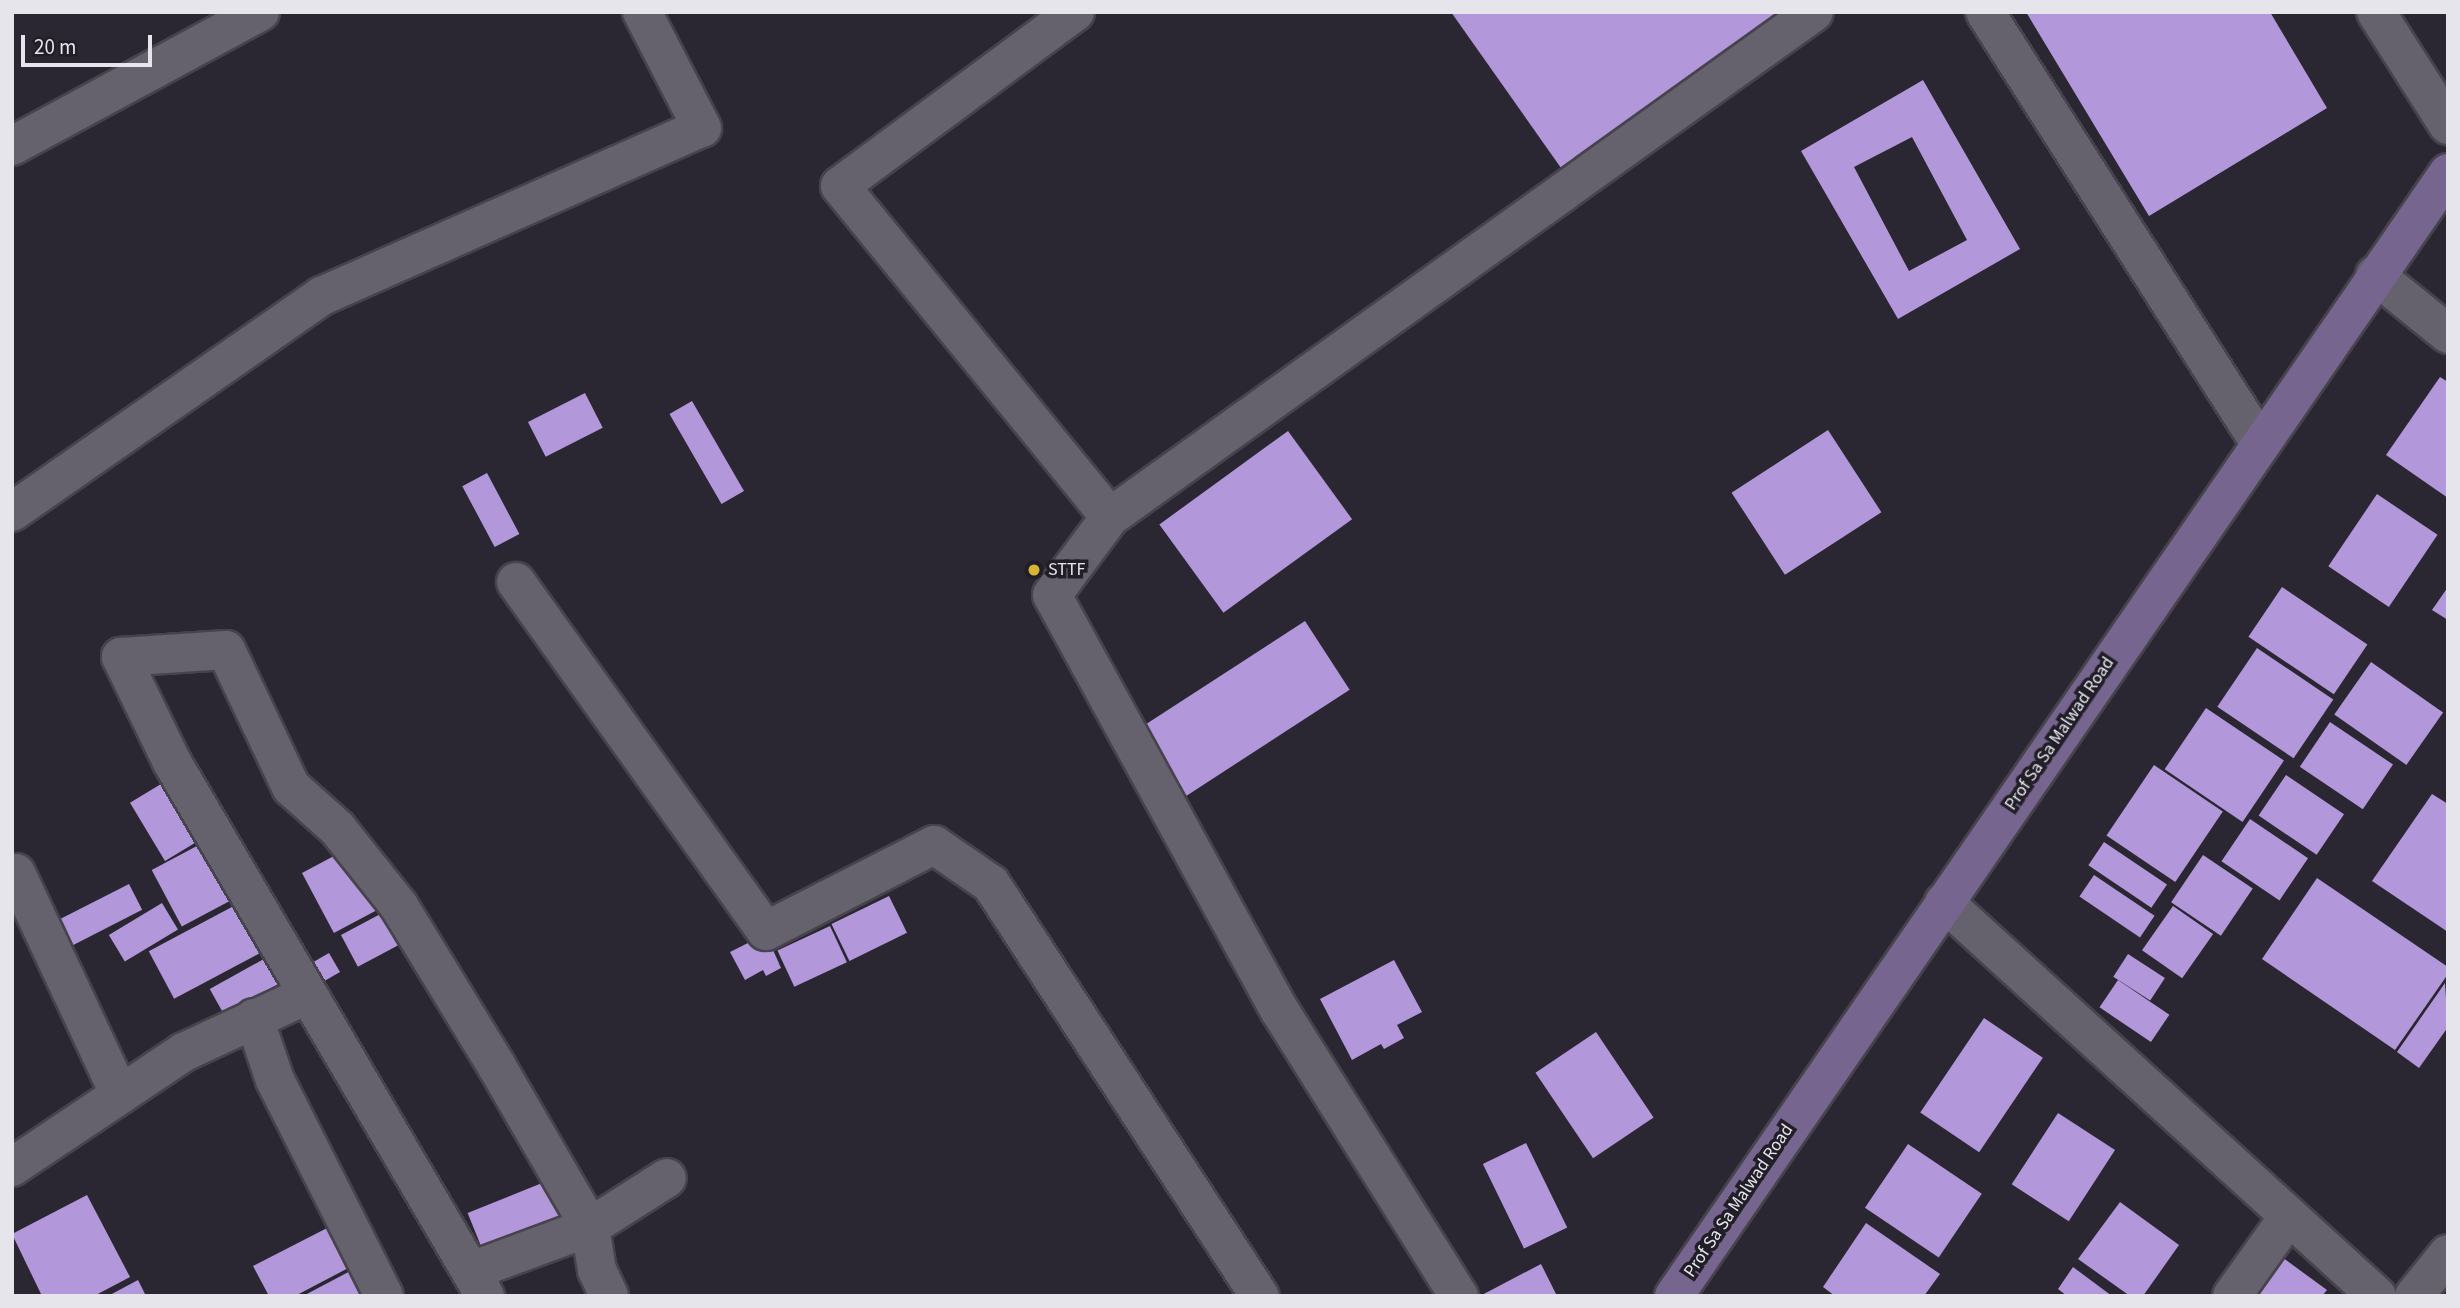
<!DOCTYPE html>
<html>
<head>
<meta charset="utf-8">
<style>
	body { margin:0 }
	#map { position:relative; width:2460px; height:1308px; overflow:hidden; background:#2b2732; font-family:"Source Sans 3",sans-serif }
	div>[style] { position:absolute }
	.building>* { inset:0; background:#b297da; transform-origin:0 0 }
	.roads { filter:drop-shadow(2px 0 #47434c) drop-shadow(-2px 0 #47434c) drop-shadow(0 2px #47434c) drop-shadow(0 -2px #47434c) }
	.street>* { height:38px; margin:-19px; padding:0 19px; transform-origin:19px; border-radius:19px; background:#65616d }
	.secondary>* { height:38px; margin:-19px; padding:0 19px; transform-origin:19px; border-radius:19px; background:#76658e }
	.dots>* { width:19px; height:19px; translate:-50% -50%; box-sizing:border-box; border:4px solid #221e28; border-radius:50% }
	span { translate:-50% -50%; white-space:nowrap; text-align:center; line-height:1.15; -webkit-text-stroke:7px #221e28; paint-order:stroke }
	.poi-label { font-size:18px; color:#e7e5ec }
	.left { translate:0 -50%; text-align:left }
	.street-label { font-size:18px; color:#e7e5ec }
	.frame { position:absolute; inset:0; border:14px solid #e7e5ec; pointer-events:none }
	.scale { position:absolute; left:21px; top:35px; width:131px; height:32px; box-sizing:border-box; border:4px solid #e7e5ec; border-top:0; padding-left:9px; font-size:21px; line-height:24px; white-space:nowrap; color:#e7e5ec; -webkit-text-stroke:5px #221e28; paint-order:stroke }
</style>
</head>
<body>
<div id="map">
	<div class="building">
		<div style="clip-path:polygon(1451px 12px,1819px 12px,1573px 185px)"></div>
		<div style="clip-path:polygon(2026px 12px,2270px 12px,2327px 108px,2149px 216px)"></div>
		<div style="clip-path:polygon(evenodd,1923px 80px,2020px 249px,1898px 319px,1801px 151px,1923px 80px,1912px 137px,1967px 240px,1909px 271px,1854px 167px,1912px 137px)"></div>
		<div style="clip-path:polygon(2440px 377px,2448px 382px,2448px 498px,2386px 455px)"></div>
		<div style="left:585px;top:393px;width:39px;height:64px;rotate:63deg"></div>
		<div style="left:692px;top:401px;width:104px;height:26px;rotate:60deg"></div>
		<div style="left:1828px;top:430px;width:98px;height:115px;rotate:57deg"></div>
		<div style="left:1288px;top:431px;width:109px;height:159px;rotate:54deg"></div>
		<div style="left:487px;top:473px;width:69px;height:28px;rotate:62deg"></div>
		<div style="left:2377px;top:494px;width:73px;height:87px;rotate:34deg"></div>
		<div style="left:2282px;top:587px;width:103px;height:60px;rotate:34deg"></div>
		<div style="clip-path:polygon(2448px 587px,2448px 620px,2432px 610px)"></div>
		<div style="left:1305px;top:621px;width:82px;height:221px;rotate:57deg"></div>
		<div style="left:2257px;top:648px;width:92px;height:71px;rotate:34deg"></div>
		<div style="left:2371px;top:662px;width:88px;height:64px;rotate:35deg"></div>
		<div style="left:2206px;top:708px;width:94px;height:74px;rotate:34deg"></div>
		<div style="left:2330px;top:722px;width:76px;height:54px;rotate:34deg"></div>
		<div style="left:2154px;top:765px;width:83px;height:85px;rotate:34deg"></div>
		<div style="left:2286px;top:775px;width:70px;height:49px;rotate:34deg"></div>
		<div style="left:166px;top:781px;width:68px;height:42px;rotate:59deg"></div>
		<div style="clip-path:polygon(2432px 794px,2448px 804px,2448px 932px,2372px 881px)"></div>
		<div style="left:2250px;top:819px;width:70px;height:51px;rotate:34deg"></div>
		<div style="left:210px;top:839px;width:64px;height:66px;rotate:62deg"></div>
		<div style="left:2104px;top:842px;width:76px;height:28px;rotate:34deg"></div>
		<div style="left:347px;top:849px;width:68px;height:51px;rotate:62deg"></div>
		<div style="left:2203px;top:855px;width:60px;height:57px;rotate:34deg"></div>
		<div style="left:2094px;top:875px;width:73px;height:26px;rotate:34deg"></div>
		<div style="clip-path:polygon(2317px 878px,2448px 967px,2448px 974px,2395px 1050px,2262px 959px)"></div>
		<div style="left:129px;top:884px;width:29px;height:80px;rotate:63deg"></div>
		<div style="left:889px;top:896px;width:41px;height:64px;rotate:64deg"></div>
		<div style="left:245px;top:900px;width:54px;height:109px;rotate:62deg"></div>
		<div style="left:162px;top:903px;width:31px;height:62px;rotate:59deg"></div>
		<div style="left:2173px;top:906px;width:49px;height:54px;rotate:35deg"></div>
		<div style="left:386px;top:911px;width:36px;height:51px;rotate:62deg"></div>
		<div style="left:830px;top:926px;width:40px;height:58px;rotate:65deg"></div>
		<div style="clip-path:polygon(766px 934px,781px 968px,766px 976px,763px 970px,745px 980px,730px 952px)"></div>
		<div style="left:329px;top:953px;width:22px;height:26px;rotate:60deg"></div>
		<div style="left:2128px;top:954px;width:44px;height:27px;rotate:33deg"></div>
		<div style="left:271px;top:955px;width:29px;height:70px;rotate:61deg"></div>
		<div style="clip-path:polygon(1394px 960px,1422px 1012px,1397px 1025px,1404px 1038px,1384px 1049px,1381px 1044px,1352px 1060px,1320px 999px)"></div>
		<div style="left:2118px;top:980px;width:62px;height:33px;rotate:34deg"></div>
		<div style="clip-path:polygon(2445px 983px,2448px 1027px,2419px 1068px,2397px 1052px)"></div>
		<div style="left:1984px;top:1018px;width:71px;height:114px;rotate:34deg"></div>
		<div style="left:1596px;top:1032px;width:103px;height:73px;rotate:56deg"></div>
		<div style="left:2058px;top:1113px;width:68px;height:85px;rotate:33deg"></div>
		<div style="left:1526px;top:1143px;width:94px;height:48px;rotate:64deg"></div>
		<div style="left:1908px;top:1144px;width:89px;height:77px;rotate:34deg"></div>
		<div style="left:552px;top:1179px;width:38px;height:91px;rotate:68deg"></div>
		<div style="clip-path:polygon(87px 1195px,130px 1277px,94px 1296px,42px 1296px,12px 1234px)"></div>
		<div style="clip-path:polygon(2120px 1202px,2179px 1245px,2143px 1296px,2130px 1296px,2078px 1259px)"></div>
		<div style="clip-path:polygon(1866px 1223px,1940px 1274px,1924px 1296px,1835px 1296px,1823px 1287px)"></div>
		<div style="clip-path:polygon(333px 1225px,354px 1265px,295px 1296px,269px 1296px,253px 1266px)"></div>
		<div style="clip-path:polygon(2279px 1255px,2327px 1290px,2322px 1296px,2249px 1296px)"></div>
		<div style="clip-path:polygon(1541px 1264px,1557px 1296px,1480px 1296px)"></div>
		<div style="clip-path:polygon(2073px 1267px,2112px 1296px,2067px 1296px,2058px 1289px)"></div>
		<div style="clip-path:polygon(356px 1268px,371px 1296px,303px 1296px)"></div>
		<div style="clip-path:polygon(138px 1280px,146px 1296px,108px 1296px)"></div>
	</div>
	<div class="roads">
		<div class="street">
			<div style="left:1075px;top:12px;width:292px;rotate:143.5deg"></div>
			<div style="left:840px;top:186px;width:427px;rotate:50.8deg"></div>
			<div style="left:1110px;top:517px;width:866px;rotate:-35.65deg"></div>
			<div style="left:1985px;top:12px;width:511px;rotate:57.46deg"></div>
			<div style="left:2376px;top:12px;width:134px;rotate:57.5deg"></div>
			<div style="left:12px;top:146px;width:282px;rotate:-28.4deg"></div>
			<div style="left:2375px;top:275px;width:94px;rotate:38.9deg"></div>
			<div style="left:12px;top:512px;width:378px;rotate:-34.9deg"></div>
			<div style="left:322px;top:296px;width:415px;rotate:-23.9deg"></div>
			<div style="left:702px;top:128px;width:131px;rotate:-117.3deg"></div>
			<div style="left:1110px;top:517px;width:97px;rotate:126.6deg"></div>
			<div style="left:1052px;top:595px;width:474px;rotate:61.3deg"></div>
			<div style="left:1280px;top:1011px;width:337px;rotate:57.9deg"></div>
			<div style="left:516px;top:582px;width:429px;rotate:54.4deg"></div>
			<div style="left:766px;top:931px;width:189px;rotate:-27.1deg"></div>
			<div style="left:934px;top:845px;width:69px;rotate:34.4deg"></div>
			<div style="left:991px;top:884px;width:492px;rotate:56.9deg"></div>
			<div style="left:16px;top:873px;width:245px;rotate:64.9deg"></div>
			<div style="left:1944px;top:902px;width:585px;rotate:42.3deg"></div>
			<div style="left:254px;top:1018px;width:65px;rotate:71.3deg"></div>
			<div style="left:275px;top:1080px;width:242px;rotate:63.2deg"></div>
			<div style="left:12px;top:1167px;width:207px;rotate:-33.8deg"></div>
			<div style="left:184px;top:1052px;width:136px;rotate:-24.9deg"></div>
			<div style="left:471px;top:1271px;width:127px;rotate:-20.3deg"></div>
			<div style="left:590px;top:1227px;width:91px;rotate:-32.5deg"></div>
			<div style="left:485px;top:1296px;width:619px;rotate:-120.38deg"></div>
			<div style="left:172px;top:762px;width:117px;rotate:-115.9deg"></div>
			<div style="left:121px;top:657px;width:105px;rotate:-3.8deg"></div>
			<div style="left:226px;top:650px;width:152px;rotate:64.6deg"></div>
			<div style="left:291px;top:787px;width:62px;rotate:41.7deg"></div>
			<div style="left:337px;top:828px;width:100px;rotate:51.5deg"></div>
			<div style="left:399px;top:906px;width:186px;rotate:58.6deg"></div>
			<div style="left:496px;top:1065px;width:187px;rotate:59.9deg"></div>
			<div style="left:590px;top:1227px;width:44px;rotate:80.8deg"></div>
			<div style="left:597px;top:1270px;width:29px;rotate:65deg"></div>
			<div style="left:2232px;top:1296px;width:98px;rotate:-54.5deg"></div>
			<div style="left:2414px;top:1296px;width:54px;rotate:-51deg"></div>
		</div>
		<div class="secondary">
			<div style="left:1674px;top:1296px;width:1364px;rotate:-55.42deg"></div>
		</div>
	</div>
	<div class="dots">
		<div style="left:1034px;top:570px;background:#d7b434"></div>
	</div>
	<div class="poi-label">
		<span class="left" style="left:1048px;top:570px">STTF</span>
	</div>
	<div class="street-label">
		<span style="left:2060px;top:734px;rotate:-56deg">Prof Sa Sa Malwad Road</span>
		<span style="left:1739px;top:1201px;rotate:-56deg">Prof Sa Sa Malwad Road</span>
	</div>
	<div class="frame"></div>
	<div class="scale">20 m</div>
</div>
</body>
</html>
